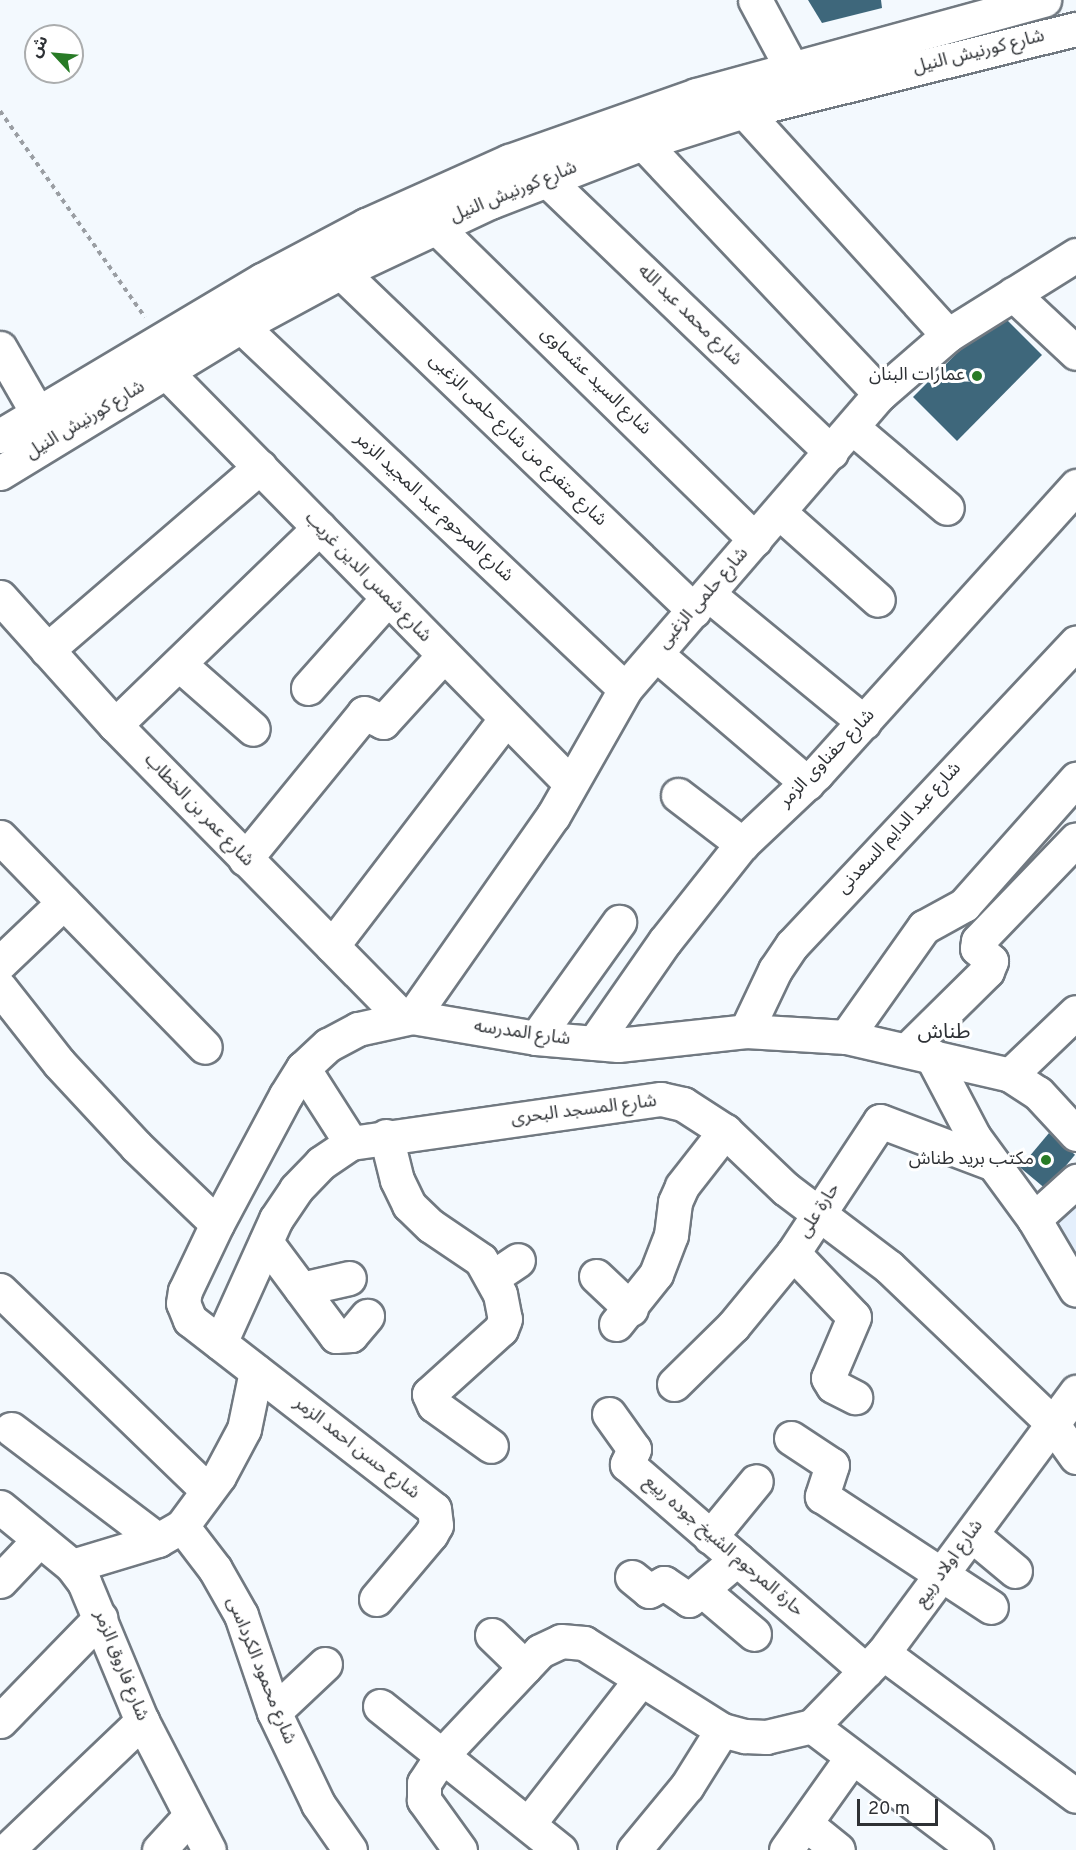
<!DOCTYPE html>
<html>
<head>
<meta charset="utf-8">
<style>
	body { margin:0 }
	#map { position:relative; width:1076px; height:1850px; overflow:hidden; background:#f3f9fe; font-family:Overpass,"Noto Sans Arabic",sans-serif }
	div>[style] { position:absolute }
	.built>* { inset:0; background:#e4effc }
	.building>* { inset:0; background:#3e677b; transform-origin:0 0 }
	.path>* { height:4px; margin-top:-2px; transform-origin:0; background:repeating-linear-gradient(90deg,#9a9ea3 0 4.5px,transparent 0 9px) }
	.roads { filter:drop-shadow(2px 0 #717981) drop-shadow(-2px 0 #717981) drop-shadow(0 2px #717981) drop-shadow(0 -2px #717981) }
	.minor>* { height:33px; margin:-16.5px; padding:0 16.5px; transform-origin:16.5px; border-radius:16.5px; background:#fff }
	.major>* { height:33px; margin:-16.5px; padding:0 16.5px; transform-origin:16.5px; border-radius:16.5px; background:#fff }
	.dots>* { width:16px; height:16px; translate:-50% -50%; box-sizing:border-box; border:3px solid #fff; border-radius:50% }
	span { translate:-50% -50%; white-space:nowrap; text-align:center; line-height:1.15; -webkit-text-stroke:6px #fff; paint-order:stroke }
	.street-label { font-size:18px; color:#2e3135 }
	.poi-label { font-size:18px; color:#2e3135 }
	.right { translate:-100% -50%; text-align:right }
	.quarter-label { font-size:21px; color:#2e3135 }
	.north { position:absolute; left:24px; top:24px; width:60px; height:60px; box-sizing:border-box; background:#fff; border:2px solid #abadae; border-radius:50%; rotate:296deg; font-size:16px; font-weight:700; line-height:24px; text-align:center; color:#2e3135 }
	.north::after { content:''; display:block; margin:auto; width:21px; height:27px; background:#287b26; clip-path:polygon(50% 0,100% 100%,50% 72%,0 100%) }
	.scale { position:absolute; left:857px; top:1799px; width:81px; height:27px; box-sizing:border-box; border:3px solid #2e3135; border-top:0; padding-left:8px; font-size:18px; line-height:21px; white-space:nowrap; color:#2e3135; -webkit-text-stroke:4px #fff; paint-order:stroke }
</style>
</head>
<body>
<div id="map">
	<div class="built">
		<div style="clip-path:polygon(1076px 1194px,1076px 1274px,1049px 1221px)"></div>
	</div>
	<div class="building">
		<div style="clip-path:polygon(808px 0,881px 0,882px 8px,822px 23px)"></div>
		<div style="clip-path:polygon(1007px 320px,1042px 355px,957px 441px,913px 397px,961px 349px)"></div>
		<div style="left:1049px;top:1133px;width:34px;height:45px;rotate:40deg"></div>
	</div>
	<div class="path">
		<div style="left:0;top:111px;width:252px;rotate:54.9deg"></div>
	</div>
	<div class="roads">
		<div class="minor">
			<div style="left:755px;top:0;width:76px;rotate:61.8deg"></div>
			<div style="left:744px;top:111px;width:303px;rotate:47.7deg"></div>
			<div style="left:643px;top:143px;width:345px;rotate:46.6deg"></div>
			<div style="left:546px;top:179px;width:395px;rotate:43.8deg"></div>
			<div style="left:435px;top:226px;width:448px;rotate:44.4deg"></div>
			<div style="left:341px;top:272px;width:489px;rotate:43.8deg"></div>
			<div style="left:1013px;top:294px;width:86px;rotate:43.1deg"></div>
			<div style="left:241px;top:326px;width:528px;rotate:43.39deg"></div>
			<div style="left:0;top:348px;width:76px;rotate:60.1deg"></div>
			<div style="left:166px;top:372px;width:576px;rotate:45.49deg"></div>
			<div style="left:853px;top:428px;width:123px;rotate:40.4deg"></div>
			<div style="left:779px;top:512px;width:132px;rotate:41.6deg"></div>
			<div style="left:708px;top:594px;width:202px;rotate:39.4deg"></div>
			<div style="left:0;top:597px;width:172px;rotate:48.1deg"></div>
			<div style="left:115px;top:725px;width:411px;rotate:45.5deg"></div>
			<div style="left:47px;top:650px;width:281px;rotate:-40.7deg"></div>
			<div style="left:656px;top:654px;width:199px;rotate:40.5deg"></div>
			<div style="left:179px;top:664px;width:98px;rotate:41.3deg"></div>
			<div style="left:308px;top:688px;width:120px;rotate:-48.4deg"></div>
			<div style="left:115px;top:725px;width:284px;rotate:-44deg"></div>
			<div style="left:678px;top:795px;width:81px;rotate:37.4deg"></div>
			<div style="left:0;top:837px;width:293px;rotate:45.7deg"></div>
			<div style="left:245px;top:859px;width:188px;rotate:-50.8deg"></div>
			<div style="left:364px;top:713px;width:21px;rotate:25deg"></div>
			<div style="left:383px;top:722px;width:89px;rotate:-47.7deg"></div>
			<div style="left:332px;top:946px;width:285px;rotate:-52.6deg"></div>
			<div style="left:0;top:963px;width:88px;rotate:-43.6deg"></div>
			<div style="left:0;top:988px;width:95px;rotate:51.8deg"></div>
			<div style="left:59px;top:1063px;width:113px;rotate:47.1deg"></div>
			<div style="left:136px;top:1146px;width:112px;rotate:43.9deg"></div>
			<div style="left:412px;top:1017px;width:246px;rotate:-55deg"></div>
			<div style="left:553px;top:816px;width:146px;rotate:-60.4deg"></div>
			<div style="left:625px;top:689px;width:390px;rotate:-49.2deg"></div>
			<div style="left:880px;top:394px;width:90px;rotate:-40.9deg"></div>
			<div style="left:948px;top:335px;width:151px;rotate:-32deg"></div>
			<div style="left:746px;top:1031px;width:68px;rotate:-64.6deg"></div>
			<div style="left:775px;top:970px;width:30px;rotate:-56deg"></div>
			<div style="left:792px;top:945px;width:415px;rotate:-46.8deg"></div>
			<div style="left:846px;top:1037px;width:135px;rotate:-54.7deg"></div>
			<div style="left:924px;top:927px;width:46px;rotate:-28.8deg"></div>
			<div style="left:964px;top:905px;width:169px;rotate:-48.4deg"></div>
			<div style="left:536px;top:1038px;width:143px;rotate:-54.4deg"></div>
			<div style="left:594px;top:1043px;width:124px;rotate:-55.2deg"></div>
			<div style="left:665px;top:941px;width:124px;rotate:-51.6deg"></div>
			<div style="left:742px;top:844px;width:103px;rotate:-43.4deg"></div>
			<div style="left:817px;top:773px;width:387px;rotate:-47.9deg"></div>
			<div style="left:908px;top:1049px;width:111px;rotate:-44.6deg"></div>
			<div style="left:987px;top:971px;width:11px;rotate:-68deg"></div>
			<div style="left:991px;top:961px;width:19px;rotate:-137deg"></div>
			<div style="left:977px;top:948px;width:7px;rotate:-82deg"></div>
			<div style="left:978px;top:941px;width:141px;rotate:-46.1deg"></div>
			<div style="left:931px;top:1055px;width:93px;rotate:62.3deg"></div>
			<div style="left:974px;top:1137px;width:102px;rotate:53.8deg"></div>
			<div style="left:1034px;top:1219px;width:82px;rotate:59.4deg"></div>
			<div style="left:303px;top:1068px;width:89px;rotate:57.4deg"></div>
			<div style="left:1010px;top:1075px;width:91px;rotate:-43.7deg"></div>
			<div style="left:386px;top:1136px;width:45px;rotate:76deg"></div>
			<div style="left:397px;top:1180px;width:28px;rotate:64deg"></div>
			<div style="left:409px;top:1205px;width:30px;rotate:44deg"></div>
			<div style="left:431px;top:1226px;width:60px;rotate:34.2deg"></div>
			<div style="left:481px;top:1260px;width:39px;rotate:61deg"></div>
			<div style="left:500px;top:1294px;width:25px;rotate:79deg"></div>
			<div style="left:505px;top:1319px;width:11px;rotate:112deg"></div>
			<div style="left:501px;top:1329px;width:97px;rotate:137.9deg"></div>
			<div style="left:429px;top:1394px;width:12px;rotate:66deg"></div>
			<div style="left:434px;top:1405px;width:70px;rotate:35.7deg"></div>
			<div style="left:1034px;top:1219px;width:57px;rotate:-42.1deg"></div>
			<div style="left:266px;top:1242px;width:117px;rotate:53.3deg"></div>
			<div style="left:336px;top:1336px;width:15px;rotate:-4deg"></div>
			<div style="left:351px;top:1335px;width:25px;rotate:-50deg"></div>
			<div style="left:793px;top:1253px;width:88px;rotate:46.4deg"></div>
			<div style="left:854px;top:1317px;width:66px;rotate:113.1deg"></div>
			<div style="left:828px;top:1378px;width:9px;rotate:58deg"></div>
			<div style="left:833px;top:1386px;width:25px;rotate:27deg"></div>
			<div style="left:596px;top:1276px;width:48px;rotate:43.3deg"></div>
			<div style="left:493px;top:1277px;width:30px;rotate:-34deg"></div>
			<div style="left:301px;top:1289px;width:49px;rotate:-12.9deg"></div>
			<div style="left:0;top:1290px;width:288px;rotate:44deg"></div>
			<div style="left:616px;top:1324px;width:64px;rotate:-51.3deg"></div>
			<div style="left:656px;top:1274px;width:42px;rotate:-69deg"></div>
			<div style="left:671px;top:1235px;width:33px;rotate:-83deg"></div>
			<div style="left:675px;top:1202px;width:17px;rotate:-66deg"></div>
			<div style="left:682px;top:1186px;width:70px;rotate:-52deg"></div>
			<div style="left:220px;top:1343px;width:136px;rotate:-65.7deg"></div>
			<div style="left:276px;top:1219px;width:36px;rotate:-56deg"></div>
			<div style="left:296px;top:1189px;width:36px;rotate:-46deg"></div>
			<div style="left:321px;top:1163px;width:36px;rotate:-34deg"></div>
			<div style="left:351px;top:1143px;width:313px;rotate:-8.1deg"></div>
			<div style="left:661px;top:1099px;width:23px;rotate:13deg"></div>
			<div style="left:683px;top:1104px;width:50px;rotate:32.7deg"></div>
			<div style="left:725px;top:1131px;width:84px;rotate:43.6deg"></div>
			<div style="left:786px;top:1189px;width:129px;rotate:37.1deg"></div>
			<div style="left:889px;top:1267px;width:224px;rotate:43.7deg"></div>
			<div style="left:1051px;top:1422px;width:43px;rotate:54.5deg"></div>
			<div style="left:674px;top:1384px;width:83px;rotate:-44.5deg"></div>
			<div style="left:733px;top:1326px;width:94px;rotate:-50.6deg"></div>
			<div style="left:793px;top:1253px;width:158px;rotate:-56.6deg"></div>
			<div style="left:880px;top:1121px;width:119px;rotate:20.7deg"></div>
			<div style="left:609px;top:1414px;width:43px;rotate:54.5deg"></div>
			<div style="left:634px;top:1449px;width:17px;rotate:115deg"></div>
			<div style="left:627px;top:1464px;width:316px;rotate:40.9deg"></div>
			<div style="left:11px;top:1429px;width:184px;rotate:37.1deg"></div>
			<div style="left:791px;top:1438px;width:49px;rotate:33.4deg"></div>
			<div style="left:832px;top:1465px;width:33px;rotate:108deg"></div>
			<div style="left:822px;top:1496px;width:202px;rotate:33.3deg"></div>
			<div style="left:0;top:1507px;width:93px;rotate:39.3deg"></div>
			<div style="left:72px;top:1566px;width:20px;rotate:53deg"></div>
			<div style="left:84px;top:1582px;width:151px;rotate:67.4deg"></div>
			<div style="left:142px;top:1721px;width:145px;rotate:62.6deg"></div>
			<div style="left:182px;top:1526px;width:54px;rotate:52.5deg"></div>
			<div style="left:215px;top:1569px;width:53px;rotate:60.5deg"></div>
			<div style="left:241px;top:1615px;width:102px;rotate:71.2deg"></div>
			<div style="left:274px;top:1712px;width:102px;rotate:64.4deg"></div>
			<div style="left:318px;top:1804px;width:56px;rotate:55.2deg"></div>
			<div style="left:972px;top:1535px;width:56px;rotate:39.9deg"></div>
			<div style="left:710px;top:1537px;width:72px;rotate:-50.6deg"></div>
			<div style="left:72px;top:1566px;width:90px;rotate:-16.8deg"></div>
			<div style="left:158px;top:1540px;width:28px;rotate:-30deg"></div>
			<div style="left:182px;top:1526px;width:62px;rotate:-53.5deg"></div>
			<div style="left:219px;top:1476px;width:53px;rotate:-62deg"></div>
			<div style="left:244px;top:1429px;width:59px;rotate:-78.3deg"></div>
			<div style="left:632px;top:1577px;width:22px;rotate:39deg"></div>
			<div style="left:649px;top:1591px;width:17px;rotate:-28deg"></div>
			<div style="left:664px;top:1583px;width:30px;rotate:34deg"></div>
			<div style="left:689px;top:1600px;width:63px;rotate:-40.5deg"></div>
			<div style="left:0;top:1581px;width:57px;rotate:-46.4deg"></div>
			<div style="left:702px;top:1590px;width:68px;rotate:40.2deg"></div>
			<div style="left:376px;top:1599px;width:85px;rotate:-49.8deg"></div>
			<div style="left:431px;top:1534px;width:10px;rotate:-61deg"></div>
			<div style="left:436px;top:1525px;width:16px;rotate:-97deg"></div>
			<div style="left:434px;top:1509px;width:309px;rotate:-142.2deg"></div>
			<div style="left:190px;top:1320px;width:18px;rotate:-112deg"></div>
			<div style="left:183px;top:1303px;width:12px;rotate:-81deg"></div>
			<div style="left:185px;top:1291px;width:74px;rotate:-64.5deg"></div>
			<div style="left:217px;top:1224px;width:146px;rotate:-61.9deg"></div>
			<div style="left:286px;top:1095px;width:32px;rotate:-58deg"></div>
			<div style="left:303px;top:1068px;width:34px;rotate:-43deg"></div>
			<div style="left:328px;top:1045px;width:34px;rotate:-28deg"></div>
			<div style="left:358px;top:1029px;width:55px;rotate:-12.5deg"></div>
			<div style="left:412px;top:1017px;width:126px;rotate:9.6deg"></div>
			<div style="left:536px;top:1038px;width:82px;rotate:4.9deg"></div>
			<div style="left:618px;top:1045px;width:129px;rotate:-6.2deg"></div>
			<div style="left:746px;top:1031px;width:100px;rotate:3.4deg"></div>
			<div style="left:846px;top:1037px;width:168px;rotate:13deg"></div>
			<div style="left:1010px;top:1075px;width:33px;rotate:33deg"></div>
			<div style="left:1038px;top:1093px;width:56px;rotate:47.2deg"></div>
			<div style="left:492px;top:1635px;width:46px;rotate:44.1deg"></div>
			<div style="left:883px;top:1653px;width:240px;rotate:36.5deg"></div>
			<div style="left:380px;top:1706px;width:231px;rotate:38.7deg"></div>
			<div style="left:274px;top:1712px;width:70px;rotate:-43.3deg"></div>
			<div style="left:0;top:1721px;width:144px;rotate:-45.8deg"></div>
			<div style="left:812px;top:1726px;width:206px;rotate:37.1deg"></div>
			<div style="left:529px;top:1823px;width:182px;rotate:-52.1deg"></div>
			<div style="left:806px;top:1824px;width:41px;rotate:39.1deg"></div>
			<div style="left:7px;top:1850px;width:187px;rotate:-43.7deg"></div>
			<div style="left:159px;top:1850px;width:46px;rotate:-47.6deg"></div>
			<div style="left:460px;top:1850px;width:62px;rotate:-125.8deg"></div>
			<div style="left:424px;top:1800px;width:17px;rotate:-90deg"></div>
			<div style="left:424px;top:1783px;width:35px;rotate:-57deg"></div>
			<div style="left:443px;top:1754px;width:141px;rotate:-46.7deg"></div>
			<div style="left:540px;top:1651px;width:23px;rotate:-25deg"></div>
			<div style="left:561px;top:1641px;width:23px;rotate:5deg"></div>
			<div style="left:584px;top:1643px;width:163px;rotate:32.2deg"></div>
			<div style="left:722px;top:1730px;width:24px;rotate:15deg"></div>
			<div style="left:745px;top:1736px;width:21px;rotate:3deg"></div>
			<div style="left:766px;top:1737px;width:47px;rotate:-13.4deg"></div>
			<div style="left:812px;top:1726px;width:102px;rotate:-45.8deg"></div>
			<div style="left:883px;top:1653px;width:325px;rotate:-53.5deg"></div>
			<div style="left:634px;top:1850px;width:83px;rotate:-50.4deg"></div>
			<div style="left:687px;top:1786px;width:66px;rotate:-58deg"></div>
			<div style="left:786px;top:1850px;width:114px;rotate:-54.6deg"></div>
		</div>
		<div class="major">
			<div style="left:0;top:436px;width:305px;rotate:-30.8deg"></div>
			<div style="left:262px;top:280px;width:118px;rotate:-27.9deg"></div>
			<div style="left:366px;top:225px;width:157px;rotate:-24.1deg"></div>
			<div style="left:509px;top:161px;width:198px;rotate:-19.4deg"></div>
			<div style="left:696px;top:95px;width:361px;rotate:-15.3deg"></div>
			<div style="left:0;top:473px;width:282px;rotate:-31.4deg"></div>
			<div style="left:241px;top:326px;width:114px;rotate:-28.4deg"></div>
			<div style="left:341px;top:272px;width:165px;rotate:-25.2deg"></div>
			<div style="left:490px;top:202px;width:164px;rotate:-21.1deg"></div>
			<div style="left:643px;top:143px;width:106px;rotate:-17.6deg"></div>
			<div style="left:744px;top:111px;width:342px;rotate:-13.9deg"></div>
		</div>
	</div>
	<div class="dots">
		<div style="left:977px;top:376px;background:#287b26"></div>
		<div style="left:1046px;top:1160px;background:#287b26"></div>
	</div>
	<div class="street-label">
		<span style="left:979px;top:53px;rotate:-14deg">شارع كورنيش النيل</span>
		<span style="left:514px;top:193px;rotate:-22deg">شارع كورنيش النيل</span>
		<span style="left:689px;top:316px;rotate:44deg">شارع محمد عبد الله</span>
		<span style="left:595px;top:382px;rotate:44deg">شارع السيد عشماوى</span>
		<span style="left:86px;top:421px;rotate:-31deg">شارع كورنيش النيل</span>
		<span style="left:517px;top:441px;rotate:44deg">شارع متفرع من شارع حلمى الزغبى</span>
		<span style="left:433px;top:508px;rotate:43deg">شارع المرحوم عبد المجيد الزمر</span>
		<span style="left:367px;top:578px;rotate:46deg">شارع شمس الدين غريب</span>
		<span style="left:704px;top:599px;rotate:-49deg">شارع حلمى الزغبى</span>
		<span style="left:828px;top:759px;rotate:-46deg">شارع حفناوى الزمر</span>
		<span style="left:198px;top:811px;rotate:46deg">شارع عمر بن الخطاب</span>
		<span style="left:900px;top:829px;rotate:-47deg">شارع عبد الدايم السعدنى</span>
		<span style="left:522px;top:1034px;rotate:8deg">شارع المدرسه</span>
		<span style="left:584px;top:1111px;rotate:-7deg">شارع المسجد البحرى</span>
		<span style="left:820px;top:1211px;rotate:-57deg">حارة على</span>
		<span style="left:356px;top:1449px;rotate:38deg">شارع حسن احمد الزمر</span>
		<span style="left:723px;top:1547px;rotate:41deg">حارة المرحوم الشيخ جوده ربيع</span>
		<span style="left:950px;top:1564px;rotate:-54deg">شارع اولاد ربيع</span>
		<span style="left:120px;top:1666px;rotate:68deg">شارع فاروق الزمر</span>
		<span style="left:260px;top:1671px;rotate:68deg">شارع محمود الكرداسى</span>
	</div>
	<div class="poi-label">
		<span class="right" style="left:965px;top:376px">عمارات البنان</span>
		<span class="right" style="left:1034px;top:1160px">مكتب بريد طناش</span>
	</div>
	<div class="quarter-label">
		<span style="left:944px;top:1033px">طناش</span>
	</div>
	<div class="north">ش</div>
	<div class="scale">20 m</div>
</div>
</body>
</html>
